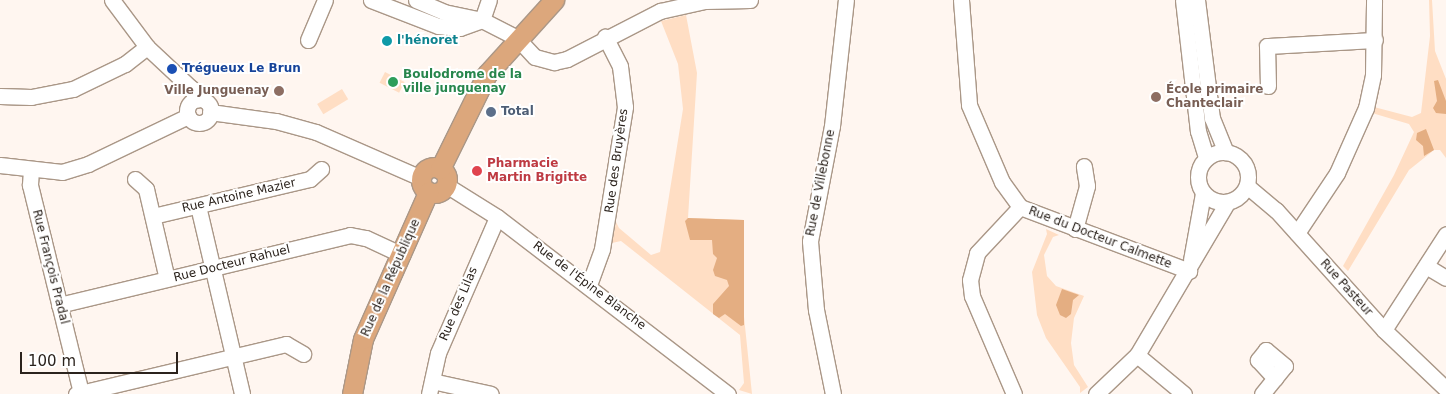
<!DOCTYPE html>
<html>
<head>
<meta charset="utf-8">
<style>
	body { margin:0 }
	#map { position:relative; width:1446px; height:394px; overflow:hidden; background:#fff6f0; font-family:"DejaVu Sans",sans-serif }
	div>[style] { position:absolute }
	.green>* { inset:0; background:#ffdec4; transform-origin:0 0 }
	.forest>* { inset:0; background:#e4ae82 }
	.roads { filter:drop-shadow(1px 0 #aa9787) drop-shadow(-1px 0 #aa9787) drop-shadow(0 1px #aa9787) drop-shadow(0 -1px #aa9787) }
	.minor>* { height:15px; margin:-7.5px; padding:0 7.5px; transform-origin:7.5px; border-radius:7.5px; background:#fff }
	.minor>.ring { margin:-7.5px; padding:0; box-sizing:content-box; background:none; border:15px solid #fff; border-radius:50% }
	.major>* { height:19px; margin:-9.5px; padding:0 9.5px; transform-origin:9.5px; border-radius:9.5px; background:#dca77c }
	.major>.ring { margin:-9.5px; padding:0; box-sizing:content-box; background:none; border:19px solid #dca77c; border-radius:50% }
	.dots>* { width:14px; height:14px; translate:-50% -50%; box-sizing:border-box; border:2px solid #fff; border-radius:50% }
	span { translate:-50% -50%; white-space:nowrap; text-align:center; line-height:1.15; -webkit-text-stroke:4px #fff; paint-order:stroke }
	.culture-label { font-size:12px; color:#0d838f; font-weight:700 }
	.left { translate:0 -50%; text-align:left }
	.transit-label { font-size:12px; color:#164399; font-weight:700 }
	.leisure-label { font-size:12px; color:#27864d; font-weight:700 }
	.education-label { font-size:12px; color:#785e54; font-weight:700 }
	.right { translate:-100% -50%; text-align:right }
	.service-label { font-size:12px; color:#4e5e75; font-weight:700 }
	.street-label { font-size:12px; color:#2b231d }
	.health-label { font-size:12px; color:#be3a42; font-weight:700 }
	.scale { position:absolute; left:20px; top:352px; width:158px; height:22px; box-sizing:border-box; border:2px solid #2b231d; border-top:0; padding-left:6px; font-size:15px; line-height:18px; white-space:nowrap; color:#2b231d; -webkit-text-stroke:4px #fff; paint-order:stroke }
</style>
</head>
<body>
<div id="map">
	<div class="green">
		<div style="clip-path:polygon(1429px 0,1432px 0,1435px 51px,1446px 79px,1446px 158px,1440px 150px,1434px 150px,1409px 170px,1348px 271px,1343px 266px,1394px 175px,1414px 132px,1409px 124px,1372px 113px,1374px 107px,1412px 117px,1421px 113px,1430px 36px)"></div>
		<div style="clip-path:polygon(686px 15px,697px 73px,688px 218px,744px 220px,743px 307px,752px 394px,739px 390px,744px 383px,740px 335px,621px 241px,612px 243px,616px 222px,619px 228px,651px 255px,660px 252px,683px 109px,678px 64px,661px 21px)"></div>
		<div style="left:385px;top:72px;width:22px;height:12px;rotate:27deg"></div>
		<div style="left:342px;top:89px;width:12px;height:29px;rotate:59deg"></div>
		<div style="clip-path:polygon(1046px 229px,1059px 235px,1053px 237px,1044px 255px,1047px 276px,1056px 286px,1084px 296px,1074px 318px,1071px 343px,1074px 365px,1088px 387px,1080px 393px,1080px 387px,1046px 338px,1037px 315px,1032px 272px,1047px 234px)"></div>
	</div>
	<div class="forest">
		<div style="clip-path:polygon(1438px 80px,1446px 101px,1446px 114px,1436px 113px,1433px 108px,1437px 101px,1434px 81px)"></div>
		<div style="clip-path:polygon(1426px 129px,1434px 150px,1424px 156px,1423px 146px,1416px 140px,1417px 133px)"></div>
		<div style="clip-path:polygon(688px 218px,744px 220px,744px 325px,741px 326px,725px 314px,719px 318px,713px 314px,713px 304px,729px 286px,727px 280px,715px 276px,713px 270px,717px 258px,713px 254px,712px 240px,690px 240px,685px 221px)"></div>
		<div style="clip-path:polygon(1062px 289px,1079px 295px,1073px 300px,1071px 314px,1066px 318px,1060px 315px,1056px 305px)"></div>
	</div>
	<div class="roads">
		<div class="minor">
			<div style="left:112px;top:0;width:59px;rotate:53.3deg"></div>
			<div style="left:147px;top:47px;width:60px;rotate:43deg"></div>
			<div style="left:191px;top:88px;width:13px;rotate:63deg"></div>
			<div style="left:371px;top:0;width:72px;rotate:21.2deg"></div>
			<div style="left:438px;top:26px;width:22px;rotate:5deg"></div>
			<div style="left:460px;top:28px;width:23px;rotate:-20deg"></div>
			<div style="left:482px;top:20px;width:21px;rotate:-71deg"></div>
			<div style="left:416px;top:0;width:30px;rotate:23deg"></div>
			<div style="left:444px;top:12px;width:39px;rotate:12deg"></div>
			<div style="left:482px;top:20px;width:39px;rotate:27deg"></div>
			<div style="left:517px;top:38px;width:26px;rotate:47deg"></div>
			<div style="left:535px;top:57px;width:20px;rotate:15deg"></div>
			<div style="left:554px;top:62px;width:13px;rotate:-13deg"></div>
			<div style="left:567px;top:59px;width:105px;rotate:-27.3deg"></div>
			<div style="left:660px;top:11px;width:46px;rotate:-12.5deg"></div>
			<div style="left:705px;top:1px;width:45px;rotate:-1.3deg"></div>
			<div style="left:961px;top:0;width:105px;rotate:85.6deg"></div>
			<div style="left:969px;top:105px;width:84px;rotate:66.8deg"></div>
			<div style="left:1002px;top:182px;width:31px;rotate:54deg"></div>
			<div style="left:1020px;top:207px;width:181px;rotate:20.7deg"></div>
			<div style="left:1183px;top:0;width:132px;rotate:83.5deg"></div>
			<div style="left:1198px;top:131px;width:28px;rotate:73deg"></div>
			<div style="left:1197px;top:0;width:119px;rotate:82.8deg"></div>
			<div style="left:1212px;top:118px;width:37px;rotate:68deg"></div>
			<div style="left:308px;top:40px;width:43px;rotate:-67deg"></div>
			<div style="left:1268px;top:86px;width:40px;rotate:-91.4deg"></div>
			<div style="left:1267px;top:46px;width:108px;rotate:-3.2deg"></div>
			<div style="left:0;top:96px;width:31px;rotate:2deg"></div>
			<div style="left:31px;top:97px;width:43px;rotate:-10.8deg"></div>
			<div style="left:73px;top:89px;width:58px;rotate:-25.7deg"></div>
			<div style="left:125px;top:64px;width:28px;rotate:-38deg"></div>
			<div class="ring" style="left:187px;top:99px;width:9px;height:9px"></div>
			<div style="left:210px;top:112px;width:67px;rotate:7.8deg"></div>
			<div style="left:276px;top:121px;width:41px;rotate:15.4deg"></div>
			<div style="left:316px;top:132px;width:115px;rotate:23.7deg"></div>
			<div class="ring" style="left:1198px;top:152px;width:35px;height:35px"></div>
			<div style="left:0;top:165px;width:62px;rotate:6.4deg"></div>
			<div style="left:62px;top:172px;width:27px;rotate:-17deg"></div>
			<div style="left:88px;top:164px;width:111px;rotate:-25.6deg"></div>
			<div style="left:31px;top:170px;width:15px;rotate:94deg"></div>
			<div style="left:30px;top:185px;width:214px;rotate:76.2deg"></div>
			<div style="left:135px;top:179px;width:15px;rotate:42deg"></div>
			<div style="left:146px;top:189px;width:92px;rotate:76.9deg"></div>
			<div style="left:446px;top:185px;width:60px;rotate:32.1deg"></div>
			<div style="left:497px;top:217px;width:291px;rotate:37.5deg"></div>
			<div style="left:1247px;top:186px;width:38px;rotate:40deg"></div>
			<div style="left:1276px;top:210px;width:161px;rotate:48deg"></div>
			<div style="left:1384px;top:330px;width:86px;rotate:43.6deg"></div>
			<div style="left:198px;top:206px;width:193px;rotate:76.8deg"></div>
			<div style="left:153px;top:216px;width:161px;rotate:-13.3deg"></div>
			<div style="left:310px;top:179px;width:15px;rotate:-42deg"></div>
			<div style="left:1075px;top:229px;width:45px;rotate:-74.4deg"></div>
			<div style="left:1087px;top:186px;width:20px;rotate:-99deg"></div>
			<div style="left:1297px;top:233px;width:72px;rotate:-56.3deg"></div>
			<div style="left:1337px;top:173px;width:71px;rotate:-66deg"></div>
			<div style="left:1366px;top:108px;width:34px;rotate:-78deg"></div>
			<div style="left:1373px;top:75px;width:75px;rotate:-89.2deg"></div>
			<div style="left:1191px;top:260px;width:68px;rotate:-79.8deg"></div>
			<div style="left:1426px;top:266px;width:23px;rotate:31deg"></div>
			<div style="left:589px;top:285px;width:38px;rotate:-70deg"></div>
			<div style="left:602px;top:249px;width:144px;rotate:-80.8deg"></div>
			<div style="left:625px;top:107px;width:41px;rotate:-97deg"></div>
			<div style="left:620px;top:66px;width:33px;rotate:-117deg"></div>
			<div style="left:59px;top:305px;width:299px;rotate:-13.5deg"></div>
			<div style="left:350px;top:235px;width:16px;rotate:11deg"></div>
			<div style="left:366px;top:238px;width:40px;rotate:25deg"></div>
			<div style="left:1384px;top:330px;width:114px;rotate:-57.1deg"></div>
			<div style="left:1137px;top:355px;width:61px;rotate:39.7deg"></div>
			<div style="left:432px;top:381px;width:60px;rotate:12.4deg"></div>
			<div style="left:76px;top:394px;width:216px;rotate:-13.4deg"></div>
			<div style="left:286px;top:344px;width:20px;rotate:30deg"></div>
			<div style="left:429px;top:394px;width:42px;rotate:-77.6deg"></div>
			<div style="left:438px;top:353px;width:148px;rotate:-66.5deg"></div>
			<div style="left:833px;top:394px;width:86px;rotate:-101.4deg"></div>
			<div style="left:816px;top:310px;width:69px;rotate:-95deg"></div>
			<div style="left:810px;top:241px;width:117px;rotate:-79.2deg"></div>
			<div style="left:832px;top:126px;width:127px;rotate:-83.7deg"></div>
			<div style="left:1014px;top:394px;width:107px;rotate:-113.2deg"></div>
			<div style="left:972px;top:296px;width:16px;rotate:-97deg"></div>
			<div style="left:970px;top:280px;width:28px;rotate:-75deg"></div>
			<div style="left:977px;top:253px;width:63px;rotate:-46.9deg"></div>
			<div style="left:1096px;top:394px;width:57px;rotate:-43.6deg"></div>
			<div style="left:1137px;top:355px;width:177px;rotate:-59.4deg"></div>
			<div style="left:1262px;top:394px;width:36px;rotate:-51deg"></div>
			<div style="left:1285px;top:366px;width:25px;rotate:-140deg"></div>
			<div style="left:1266px;top:350px;width:13px;rotate:129deg"></div>
			<div style="left:1258px;top:360px;width:25px;rotate:47deg"></div>
		</div>
		<div class="major">
			<div class="ring" style="left:421px;top:167px;width:7px;height:7px"></div>
			<div style="left:440px;top:169px;width:106px;rotate:-63.7deg"></div>
			<div style="left:487px;top:74px;width:100px;rotate:-47.8deg"></div>
			<div style="left:352px;top:394px;width:56px;rotate:-78.7deg"></div>
			<div style="left:363px;top:339px;width:161px;rotate:-66.1deg"></div>
		</div>
	</div>
	<div class="dots">
		<div style="left:387px;top:41px;background:#0f9aa8"></div>
		<div style="left:172px;top:69px;background:#1a4fb4"></div>
		<div style="left:393px;top:82px;background:#2e9e5b"></div>
		<div style="left:279px;top:91px;background:#8d6e63"></div>
		<div style="left:1156px;top:97px;background:#8d6e63"></div>
		<div style="left:491px;top:112px;background:#5c6f8a"></div>
		<div style="left:477px;top:171px;background:#e0444e"></div>
	</div>
	<div class="culture-label">
		<span class="left" style="left:397px;top:41px">l'hénoret</span>
	</div>
	<div class="transit-label">
		<span class="left" style="left:182px;top:69px">Trégueux Le Brun</span>
	</div>
	<div class="leisure-label">
		<span class="left" style="left:403px;top:82px">Boulodrome de la<br>ville junguenay</span>
	</div>
	<div class="education-label">
		<span class="left" style="left:1166px;top:97px">École primaire<br>Chanteclair</span>
		<span class="right" style="left:269px;top:91px">Ville Junguenay</span>
	</div>
	<div class="service-label">
		<span class="left" style="left:501px;top:112px">Total</span>
	</div>
	<div class="street-label">
		<span style="left:617px;top:161px;rotate:-82deg">Rue des Bruyères</span>
		<span style="left:821px;top:183px;rotate:-79deg">Rue de Villebonne</span>
		<span style="left:239px;top:196px;rotate:-13deg">Rue Antoine Mazier</span>
		<span style="left:1100px;top:238px;rotate:21deg">Rue du Docteur Calmette</span>
		<span style="left:232px;top:264px;rotate:-14deg">Rue Docteur Rahuel</span>
		<span style="left:50px;top:267px;rotate:76deg">Rue François Pradal</span>
		<span style="left:391px;top:278px;rotate:-66deg">Rue de la République</span>
		<span style="left:589px;top:286px;rotate:37deg">Rue de l'Épine Blanche</span>
		<span style="left:1346px;top:288px;rotate:48deg">Rue Pasteur</span>
		<span style="left:459px;top:304px;rotate:-67deg">Rue des Lilas</span>
	</div>
	<div class="health-label">
		<span class="left" style="left:487px;top:171px">Pharmacie<br>Martin Brigitte</span>
	</div>
	<div class="scale">100 m</div>
</div>
</body>
</html>
